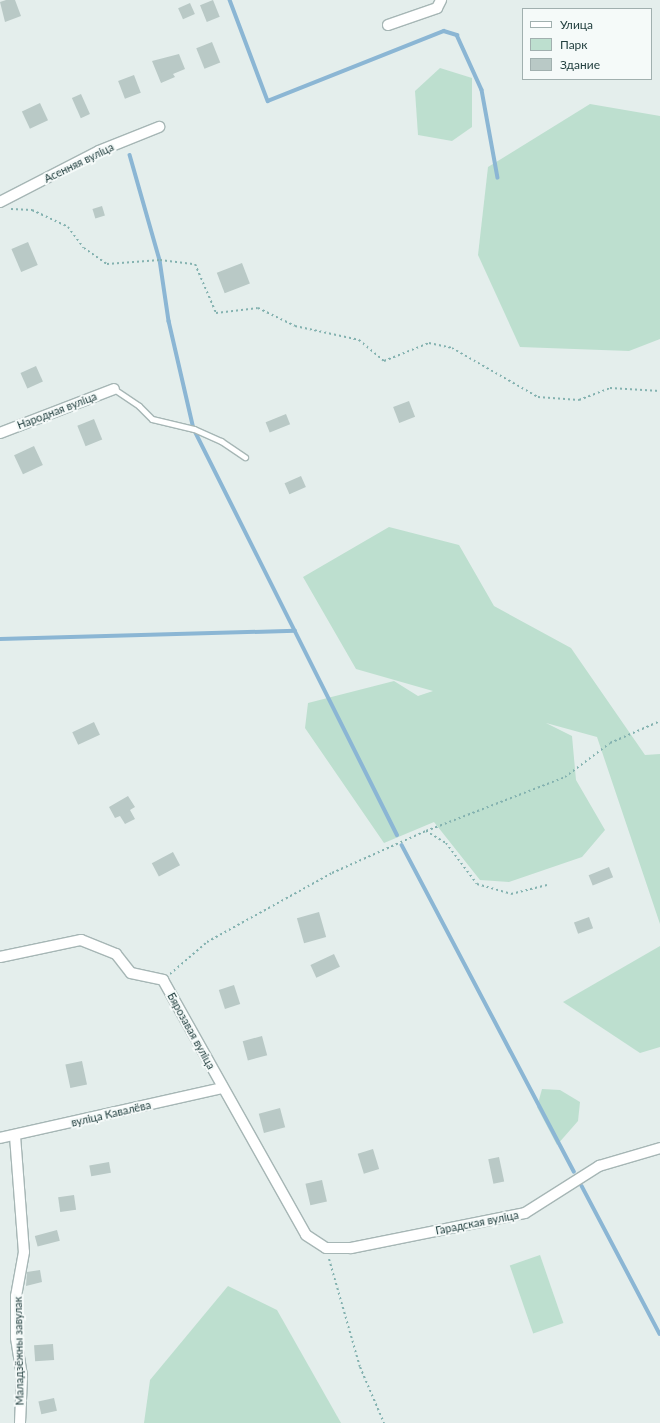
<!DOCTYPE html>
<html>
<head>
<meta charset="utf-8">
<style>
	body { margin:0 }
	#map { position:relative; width:660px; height:1423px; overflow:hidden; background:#e4eeec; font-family:Lato,sans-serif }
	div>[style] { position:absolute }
	.green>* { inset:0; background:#bddfcf; transform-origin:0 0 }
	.stream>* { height:3.5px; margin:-1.75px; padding:0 1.75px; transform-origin:1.75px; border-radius:1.75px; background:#8bb6d4 }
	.building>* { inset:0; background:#b9c9c6; transform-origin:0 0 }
	.path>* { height:2px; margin-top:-1px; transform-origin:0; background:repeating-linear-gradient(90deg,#84b2b0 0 2px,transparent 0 5px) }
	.roads { filter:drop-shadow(1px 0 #a6b6b5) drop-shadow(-1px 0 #a6b6b5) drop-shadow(0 1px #a6b6b5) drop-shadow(0 -1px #a6b6b5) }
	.service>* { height:5px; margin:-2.5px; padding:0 2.5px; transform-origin:2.5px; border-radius:2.5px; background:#fff }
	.minor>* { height:10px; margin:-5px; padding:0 5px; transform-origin:5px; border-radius:5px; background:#fff }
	span { translate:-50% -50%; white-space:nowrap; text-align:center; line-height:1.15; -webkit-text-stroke:4px #f5faf9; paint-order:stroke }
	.street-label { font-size:11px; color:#234040 }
	.legend { position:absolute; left:522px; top:8px; width:130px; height:72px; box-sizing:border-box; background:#f5faf9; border:1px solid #a1b0af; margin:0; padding:5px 7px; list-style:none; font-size:12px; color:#234040 }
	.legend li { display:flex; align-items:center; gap:8px; height:20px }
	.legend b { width:20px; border:1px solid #a1b0af }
</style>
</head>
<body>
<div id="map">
	<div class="green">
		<div style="clip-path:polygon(440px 68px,472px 78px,472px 127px,452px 141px,418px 135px,415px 91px)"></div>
		<div style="clip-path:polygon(590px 104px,660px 116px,660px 339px,629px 351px,520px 347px,478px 255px,488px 167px)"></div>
		<div style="clip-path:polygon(389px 527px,459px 545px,494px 606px,571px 648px,645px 755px,660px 754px,660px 924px,597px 737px,546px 723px,572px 736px,576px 780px,605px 830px,582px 857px,509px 882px,480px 880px,434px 822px,384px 843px,305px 728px,308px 703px,394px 681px,418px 696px,433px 691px,356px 669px,303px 577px)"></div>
		<div style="clip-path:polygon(660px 946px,660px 1047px,640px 1053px,563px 1002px)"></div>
		<div style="clip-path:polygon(542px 1089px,560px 1090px,580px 1102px,578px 1121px,557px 1145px,537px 1107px)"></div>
		<div style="left:540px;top:1255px;width:72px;height:32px;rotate:71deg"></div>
		<div style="clip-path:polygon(228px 1286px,277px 1310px,341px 1423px,144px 1423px,150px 1380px)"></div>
	</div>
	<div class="stream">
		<div style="left:230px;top:0;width:108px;rotate:69.4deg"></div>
		<div style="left:268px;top:101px;width:189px;rotate:-21.7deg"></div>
		<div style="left:444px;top:31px;width:14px;rotate:17deg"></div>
		<div style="left:457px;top:35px;width:60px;rotate:65.6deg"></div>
		<div style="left:482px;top:90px;width:89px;rotate:79.7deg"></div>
		<div style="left:130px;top:155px;width:109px;rotate:74.1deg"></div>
		<div style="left:160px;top:260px;width:62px;rotate:81.6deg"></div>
		<div style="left:169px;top:321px;width:111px;rotate:77deg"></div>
		<div style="left:194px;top:429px;width:454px;rotate:63.4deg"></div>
		<div style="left:0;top:639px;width:295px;rotate:-1.6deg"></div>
		<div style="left:402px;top:845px;width:369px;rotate:62.2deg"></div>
		<div style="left:582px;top:1186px;width:167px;rotate:62.2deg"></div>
	</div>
	<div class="building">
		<div style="clip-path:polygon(6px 0,15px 0,21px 16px,5px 22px,0 2px)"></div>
		<div style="left:213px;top:0;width:18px;height:14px;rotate:68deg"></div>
		<div style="left:190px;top:3px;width:12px;height:13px;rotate:66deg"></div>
		<div style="left:212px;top:42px;width:22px;height:17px;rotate:68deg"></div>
		<div style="clip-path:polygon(179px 54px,185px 69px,173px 74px,175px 77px,161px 83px,152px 61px)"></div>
		<div style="left:134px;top:75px;width:19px;height:17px;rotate:69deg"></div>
		<div style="left:81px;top:94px;width:22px;height:10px;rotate:66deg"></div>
		<div style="left:40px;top:103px;width:19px;height:20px;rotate:65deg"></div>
		<div style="left:102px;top:206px;width:10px;height:10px;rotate:73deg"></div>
		<div style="left:28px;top:242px;width:25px;height:18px;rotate:67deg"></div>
		<div style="left:242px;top:263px;width:22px;height:27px;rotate:69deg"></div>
		<div style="left:36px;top:366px;width:17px;height:17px;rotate:66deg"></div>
		<div style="left:409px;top:401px;width:17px;height:17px;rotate:69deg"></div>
		<div style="left:286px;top:414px;width:11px;height:22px;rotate:68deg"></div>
		<div style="left:94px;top:419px;width:22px;height:18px;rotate:68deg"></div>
		<div style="left:34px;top:446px;width:21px;height:22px;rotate:65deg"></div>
		<div style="left:301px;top:476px;width:12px;height:18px;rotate:66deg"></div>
		<div style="left:94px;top:722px;width:14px;height:24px;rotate:65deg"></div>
		<div style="clip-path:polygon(128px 796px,135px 807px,130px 810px,135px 819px,125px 824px,120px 816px,115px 818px,109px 807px)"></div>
		<div style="left:173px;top:852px;width:15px;height:24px;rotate:62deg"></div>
		<div style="left:609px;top:867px;width:11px;height:22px;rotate:68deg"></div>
		<div style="left:319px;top:912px;width:26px;height:23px;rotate:74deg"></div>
		<div style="left:589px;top:917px;width:12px;height:16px;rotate:70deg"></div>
		<div style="left:334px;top:954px;width:14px;height:26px;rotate:65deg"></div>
		<div style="left:234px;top:985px;width:20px;height:16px;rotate:72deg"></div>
		<div style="left:262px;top:1036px;width:20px;height:20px;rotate:75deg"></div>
		<div style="left:82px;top:1061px;width:24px;height:17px;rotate:78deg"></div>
		<div style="left:280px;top:1108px;width:20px;height:22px;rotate:75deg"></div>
		<div style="left:373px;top:1149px;width:21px;height:16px;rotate:73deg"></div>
		<div style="left:499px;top:1157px;width:25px;height:11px;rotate:78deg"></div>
		<div style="left:109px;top:1162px;width:11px;height:20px;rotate:80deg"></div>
		<div style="left:322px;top:1180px;width:22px;height:17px;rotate:77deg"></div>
		<div style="left:74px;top:1195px;width:15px;height:16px;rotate:82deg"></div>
		<div style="left:57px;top:1230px;width:11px;height:23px;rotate:75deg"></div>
		<div style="clip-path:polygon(40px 1270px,42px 1282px,26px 1286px,27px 1272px)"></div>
		<div style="left:53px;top:1344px;width:16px;height:19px;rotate:86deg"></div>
		<div style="left:54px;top:1398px;width:13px;height:16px;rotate:77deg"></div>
	</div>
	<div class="path">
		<div style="left:11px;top:209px;width:21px;rotate:3deg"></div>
		<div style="left:32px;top:210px;width:40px;rotate:25deg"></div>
		<div style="left:68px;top:227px;width:26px;rotate:53deg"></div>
		<div style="left:84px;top:248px;width:28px;rotate:35deg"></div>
		<div style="left:107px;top:264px;width:53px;rotate:-4.3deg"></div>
		<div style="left:160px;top:260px;width:35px;rotate:7deg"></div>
		<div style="left:195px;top:264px;width:53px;rotate:66.8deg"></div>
		<div style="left:216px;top:313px;width:42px;rotate:-6.8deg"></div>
		<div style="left:258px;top:308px;width:41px;rotate:25.9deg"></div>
		<div style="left:295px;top:326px;width:66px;rotate:12.3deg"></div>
		<div style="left:359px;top:340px;width:33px;rotate:40deg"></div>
		<div style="left:384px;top:361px;width:48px;rotate:-21.8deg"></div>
		<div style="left:429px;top:343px;width:24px;rotate:12deg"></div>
		<div style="left:452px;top:348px;width:99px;rotate:29.7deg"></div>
		<div style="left:538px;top:397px;width:41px;rotate:4.2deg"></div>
		<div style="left:579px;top:400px;width:33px;rotate:-21deg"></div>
		<div style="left:610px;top:388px;width:50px;rotate:3.4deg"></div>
		<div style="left:426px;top:831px;width:23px;rotate:31deg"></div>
		<div style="left:446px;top:843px;width:51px;rotate:52.9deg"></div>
		<div style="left:477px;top:884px;width:35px;rotate:16deg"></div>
		<div style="left:511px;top:894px;width:37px;rotate:-14deg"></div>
		<div style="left:170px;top:974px;width:49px;rotate:-40.9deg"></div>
		<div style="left:207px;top:942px;width:143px;rotate:-28.9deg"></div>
		<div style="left:332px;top:873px;width:103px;rotate:-24.1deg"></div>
		<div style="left:426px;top:831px;width:149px;rotate:-21.2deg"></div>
		<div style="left:565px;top:777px;width:56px;rotate:-37.1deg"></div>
		<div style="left:610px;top:743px;width:55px;rotate:-23.7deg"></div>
		<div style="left:329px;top:1259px;width:112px;rotate:74deg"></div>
		<div style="left:360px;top:1367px;width:61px;rotate:66.8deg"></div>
	</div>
	<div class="roads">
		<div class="service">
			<div style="left:114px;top:389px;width:30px;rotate:34deg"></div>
			<div style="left:139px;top:406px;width:18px;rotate:45deg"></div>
			<div style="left:152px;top:419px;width:43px;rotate:13.4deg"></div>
			<div style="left:194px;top:429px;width:30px;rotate:24deg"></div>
			<div style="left:221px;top:441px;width:29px;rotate:34deg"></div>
		</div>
		<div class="minor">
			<div style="left:388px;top:25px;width:52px;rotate:-19.1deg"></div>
			<div style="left:437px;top:8px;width:9px;rotate:-63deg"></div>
			<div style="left:0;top:202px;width:111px;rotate:-27.3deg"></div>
			<div style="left:99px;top:151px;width:65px;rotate:-21.8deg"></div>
			<div style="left:0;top:433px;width:122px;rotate:-21.1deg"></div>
			<div style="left:0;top:957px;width:83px;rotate:-11.9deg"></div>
			<div style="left:81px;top:940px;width:38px;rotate:22deg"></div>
			<div style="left:116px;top:954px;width:24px;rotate:52deg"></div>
			<div style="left:131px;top:973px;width:33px;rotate:12deg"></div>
			<div style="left:163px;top:980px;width:292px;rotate:60.7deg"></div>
			<div style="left:306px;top:1235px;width:24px;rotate:33deg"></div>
			<div style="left:326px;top:1248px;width:25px"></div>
			<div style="left:351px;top:1248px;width:177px;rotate:-11.4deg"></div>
			<div style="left:525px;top:1213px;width:88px;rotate:-32.4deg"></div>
			<div style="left:599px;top:1166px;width:64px;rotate:-16.4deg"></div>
			<div style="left:15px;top:1136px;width:116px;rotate:85.6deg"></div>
			<div style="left:24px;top:1252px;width:45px;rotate:100.3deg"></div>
			<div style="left:16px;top:1296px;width:42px;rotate:90deg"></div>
			<div style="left:16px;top:1338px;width:39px;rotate:81deg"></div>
			<div style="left:22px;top:1377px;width:46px;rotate:92.5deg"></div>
			<div style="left:0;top:1138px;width:228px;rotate:-12.7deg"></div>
		</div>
	</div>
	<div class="street-label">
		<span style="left:79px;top:163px;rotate:-26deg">Асенняя вуліца</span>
		<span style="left:57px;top:411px;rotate:-21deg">Народная вуліца</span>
		<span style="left:191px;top:1031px;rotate:61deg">Бярозавая вуліца</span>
		<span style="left:111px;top:1114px;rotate:-13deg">вуліца Кавалёва</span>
		<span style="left:477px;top:1223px;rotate:-11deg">Гарадская вуліца</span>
		<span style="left:19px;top:1351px;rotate:-91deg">Маладзёжны завулак</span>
	</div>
	<ul class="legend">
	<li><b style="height:5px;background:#fff"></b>Улица</li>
	<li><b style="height:11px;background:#bddfcf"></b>Парк</li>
	<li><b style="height:11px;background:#b9c9c6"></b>Здание</li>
	</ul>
</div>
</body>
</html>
